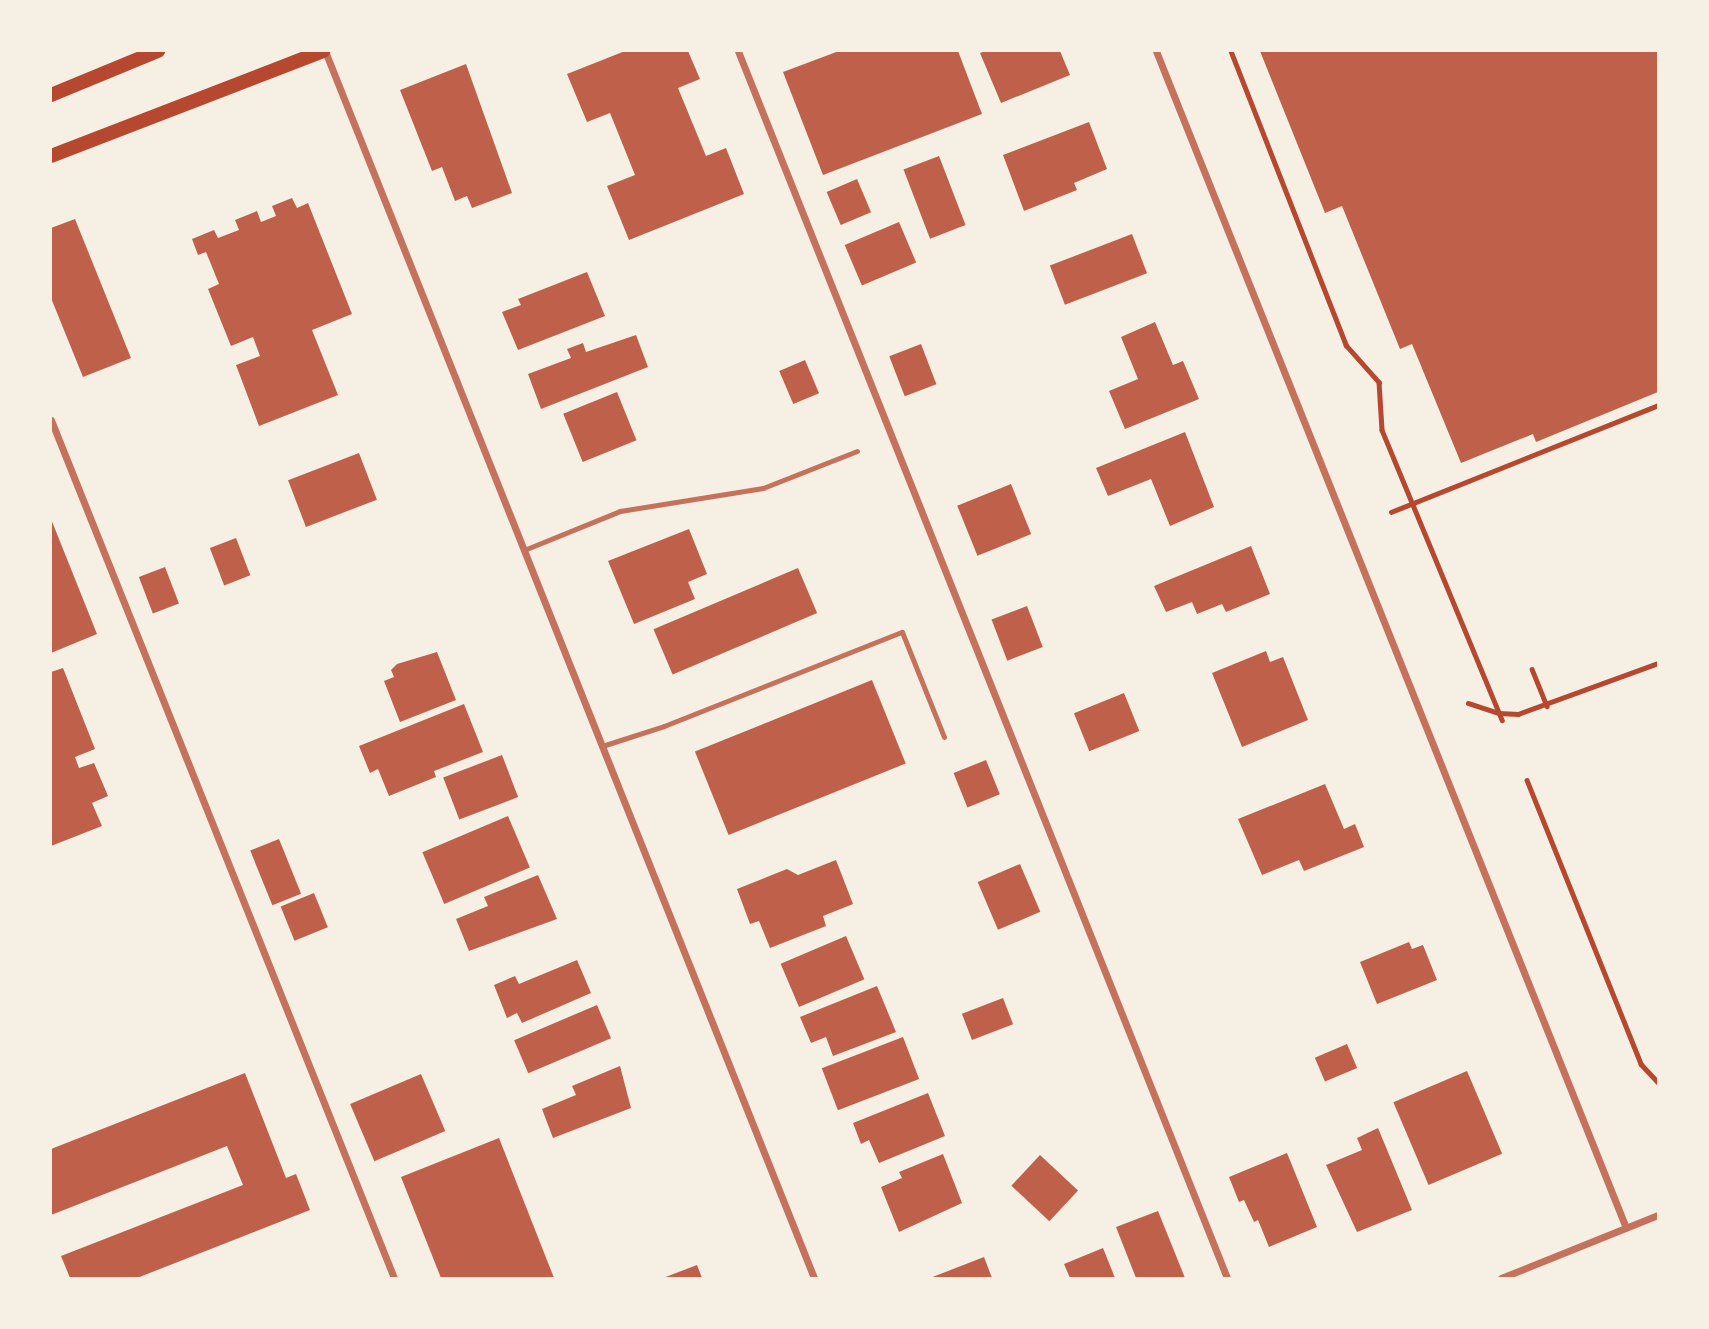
<!DOCTYPE html>
<html>
<head>
<meta charset="utf-8">
<style>
	body { margin:0 }
	#map { position:relative; width:1709px; height:1329px; overflow:hidden; background:#f6efe4; font-family:"Exo 2",sans-serif }
	div>[style] { position:absolute }
	.building>* { inset:0; background:#bf614a; transform-origin:0 0 }
	.path>* { height:4.5px; margin:-2.25px; padding:0 2.25px; transform-origin:2.25px; border-radius:2.25px; background:#b5482f }
	.service>* { height:5px; margin:-2.5px; padding:0 2.5px; transform-origin:2.5px; border-radius:2.5px; background:#c5725c }
	.minor>* { height:7px; margin:-3.5px; padding:0 3.5px; transform-origin:3.5px; border-radius:3.5px; background:#c5725c }
	.secondary>* { height:14px; margin:-7px; padding:0 7px; transform-origin:7px; border-radius:7px; background:#b5482f }
	span { translate:-50% -50%; white-space:nowrap; text-align:center; line-height:1.15; -webkit-text-stroke:6px #f6efe4; paint-order:stroke }
	.frame { position:absolute; inset:0; border:52px solid #f6efe4; pointer-events:none }
</style>
</head>
<body>
<div id="map">
	<div class="building">
		<div style="clip-path:polygon(625px 51px,688px 51px,700px 79px,678px 88px,706px 156px,726px 148px,744px 194px,629px 240px,607px 186px,635px 175px,610px 113px,587px 122px,567px 74px)"></div>
		<div style="clip-path:polygon(839px 51px,958px 51px,982px 114px,823px 175px,783px 72px)"></div>
		<div style="clip-path:polygon(985px 51px,1060px 51px,1070px 75px,1001px 103px,980px 53px)"></div>
		<div style="clip-path:polygon(1260px 51px,1658px 51px,1658px 392px,1536px 442px,1533px 434px,1461px 463px,1412px 344px,1400px 349px,1342px 206px,1325px 213px)"></div>
		<div style="clip-path:polygon(466px 64px,512px 193px,472px 208px,467px 196px,455px 201px,442px 167px,432px 171px,400px 90px)"></div>
		<div style="clip-path:polygon(1089px 122px,1107px 169px,1074px 183px,1077px 190px,1024px 211px,1003px 155px)"></div>
		<div style="left:939px;top:156px;width:74px;height:38px;rotate:69deg"></div>
		<div style="left:857px;top:179px;width:36px;height:33px;rotate:67deg"></div>
		<div style="clip-path:polygon(292px 198px,297px 208px,308px 203px,352px 314px,312px 330px,338px 395px,259px 426px,236px 365px,260px 356px,253px 337px,231px 346px,208px 289px,219px 284px,206px 252px,198px 255px,192px 239px,214px 230px,218px 238px,239px 230px,235px 220px,257px 211px,261px 222px,276px 216px,272px 206px)"></div>
		<div style="clip-path:polygon(75px 219px,131px 358px,83px 377px,51px 298px,51px 228px)"></div>
		<div style="left:899px;top:222px;width:44px;height:59px;rotate:67deg"></div>
		<div style="left:1132px;top:234px;width:42px;height:88px;rotate:69deg"></div>
		<div style="clip-path:polygon(587px 272px,605px 316px,518px 350px,502px 312px,521px 305px,518px 299px)"></div>
		<div style="clip-path:polygon(1155px 322px,1173px 365px,1183px 361px,1199px 399px,1125px 429px,1109px 391px,1138px 379px,1121px 337px)"></div>
		<div style="clip-path:polygon(636px 335px,648px 367px,541px 409px,528px 374px,571px 358px,567px 349px,583px 343px,586px 352px)"></div>
		<div style="left:921px;top:344px;width:43px;height:34px;rotate:69deg"></div>
		<div style="left:805px;top:360px;width:36px;height:28px;rotate:67deg"></div>
		<div style="left:617px;top:392px;width:52px;height:58px;rotate:68deg"></div>
		<div style="clip-path:polygon(1185px 432px,1214px 507px,1170px 526px,1151px 479px,1108px 496px,1096px 468px)"></div>
		<div style="left:359px;top:453px;width:50px;height:76px;rotate:69deg"></div>
		<div style="left:1011px;top:484px;width:54px;height:58px;rotate:68deg"></div>
		<div style="clip-path:polygon(51px 519px,97px 634px,51px 653px)"></div>
		<div style="clip-path:polygon(689px 529px,707px 574px,688px 582px,695px 599px,634px 624px,608px 561px)"></div>
		<div style="left:236px;top:538px;width:40px;height:28px;rotate:69deg"></div>
		<div style="clip-path:polygon(1251px 546px,1270px 594px,1226px 612px,1222px 604px,1197px 614px,1192px 602px,1166px 612px,1154px 586px)"></div>
		<div style="left:165px;top:567px;width:39px;height:28px;rotate:69deg"></div>
		<div style="left:798px;top:568px;width:49px;height:157px;rotate:67deg"></div>
		<div style="left:1027px;top:606px;width:44px;height:38px;rotate:69deg"></div>
		<div style="clip-path:polygon(1266px 651px,1270px 662px,1283px 657px,1308px 720px,1242px 747px,1212px 673px)"></div>
		<div style="clip-path:polygon(437px 652px,456px 700px,400px 722px,384px 681px,394px 677px,391px 670px,397px 664px)"></div>
		<div style="clip-path:polygon(63px 668px,95px 749px,75px 757px,79px 768px,94px 763px,108px 796px,92px 803px,102px 826px,51px 846px,51px 672px)"></div>
		<div style="left:872px;top:680px;width:90px;height:191px;rotate:68deg"></div>
		<div style="left:1124px;top:693px;width:41px;height:54px;rotate:68deg"></div>
		<div style="clip-path:polygon(464px 704px,483px 752px,434px 771px,436px 777px,389px 796px,378px 769px,370px 773px,359px 746px)"></div>
		<div style="left:502px;top:755px;width:45px;height:63px;rotate:69deg"></div>
		<div style="left:986px;top:760px;width:37px;height:35px;rotate:68deg"></div>
		<div style="clip-path:polygon(1325px 784px,1344px 829px,1355px 824px,1364px 847px,1304px 871px,1299px 860px,1262px 875px,1238px 819px)"></div>
		<div style="left:508px;top:816px;width:56px;height:93px;rotate:67deg"></div>
		<div style="left:279px;top:839px;width:59px;height:31px;rotate:68deg"></div>
		<div style="clip-path:polygon(836px 860px,853px 904px,823px 916px,826px 926px,770px 948px,759px 921px,750px 924px,737px 889px,787px 869px,798px 875px)"></div>
		<div style="left:1020px;top:864px;width:52px;height:46px;rotate:67deg"></div>
		<div style="clip-path:polygon(538px 875px,557px 919px,469px 951px,456px 919px,488px 906px,484px 897px)"></div>
		<div style="left:314px;top:893px;width:37px;height:36px;rotate:68deg"></div>
		<div style="left:846px;top:936px;width:47px;height:71px;rotate:67deg"></div>
		<div style="clip-path:polygon(1409px 942px,1412px 949px,1423px 945px,1437px 980px,1377px 1004px,1360px 962px)"></div>
		<div style="clip-path:polygon(577px 960px,591px 993px,522px 1023px,517px 1013px,507px 1018px,494px 985px,515px 976px,519px 984px)"></div>
		<div style="clip-path:polygon(877px 986px,896px 1032px,833px 1056px,826px 1037px,811px 1043px,800px 1017px)"></div>
		<div style="left:1003px;top:998px;width:28px;height:44px;rotate:69deg"></div>
		<div style="left:597px;top:1005px;width:36px;height:90px;rotate:67deg"></div>
		<div style="left:903px;top:1037px;width:45px;height:87px;rotate:69deg"></div>
		<div style="left:1347px;top:1044px;width:26px;height:35px;rotate:67deg"></div>
		<div style="clip-path:polygon(620px 1066px,631px 1108px,553px 1138px,542px 1109px,576px 1095px,572px 1086px)"></div>
		<div style="left:1467px;top:1071px;width:90px;height:80px;rotate:67deg"></div>
		<div style="clip-path:polygon(245px 1073px,286px 1178px,296px 1174px,310px 1210px,137px 1278px,70px 1278px,61px 1256px,243px 1185px,227px 1146px,51px 1215px,51px 1149px)"></div>
		<div style="left:421px;top:1074px;width:62px;height:77px;rotate:67deg"></div>
		<div style="clip-path:polygon(928px 1093px,945px 1136px,879px 1163px,869px 1140px,861px 1144px,853px 1123px)"></div>
		<div style="clip-path:polygon(1378px 1128px,1412px 1210px,1357px 1232px,1326px 1165px,1362px 1150px,1357px 1138px)"></div>
		<div style="clip-path:polygon(499px 1138px,554px 1278px,441px 1278px,401px 1177px)"></div>
		<div style="clip-path:polygon(1287px 1153px,1317px 1227px,1269px 1247px,1258px 1220px,1254px 1222px,1244px 1200px,1239px 1202px,1229px 1177px)"></div>
		<div style="clip-path:polygon(943px 1154px,962px 1203px,899px 1232px,881px 1187px,902px 1178px,899px 1172px)"></div>
		<div style="left:1040px;top:1155px;width:52px;height:42px;rotate:43deg"></div>
		<div style="clip-path:polygon(1158px 1211px,1185px 1278px,1136px 1278px,1116px 1227px)"></div>
		<div style="clip-path:polygon(1103px 1248px,1115px 1278px,1070px 1278px,1064px 1264px)"></div>
		<div style="clip-path:polygon(984px 1257px,992px 1278px,930px 1278px)"></div>
		<div style="clip-path:polygon(697px 1265px,702px 1278px,663px 1278px)"></div>
	</div>
	<div class="path">
		<div style="left:1231px;top:51px;width:316px;rotate:68.6deg"></div>
		<div style="left:1346px;top:345px;width:50px;rotate:48.3deg"></div>
		<div style="left:1379px;top:382px;width:48px;rotate:86.4deg"></div>
		<div style="left:1382px;top:430px;width:314px;rotate:67.5deg"></div>
		<div style="left:1391px;top:512px;width:288px;rotate:-21.8deg"></div>
		<div style="left:1532px;top:669px;width:40px;rotate:68deg"></div>
		<div style="left:1468px;top:703px;width:33px;rotate:18deg"></div>
		<div style="left:1499px;top:713px;width:19px;rotate:3deg"></div>
		<div style="left:1518px;top:714px;width:149px;rotate:-20deg"></div>
		<div style="left:1527px;top:780px;width:306px;rotate:68.1deg"></div>
		<div style="left:1641px;top:1064px;width:25px;rotate:47deg"></div>
	</div>
	<div class="service">
		<div style="left:524px;top:550px;width:104px;rotate:-22.1deg"></div>
		<div style="left:620px;top:511px;width:145px;rotate:-9.1deg"></div>
		<div style="left:763px;top:488px;width:101px;rotate:-21.5deg"></div>
		<div style="left:602px;top:746px;width:65px;rotate:-17.9deg"></div>
		<div style="left:664px;top:726px;width:256px;rotate:-21.6deg"></div>
		<div style="left:902px;top:632px;width:113px;rotate:68.2deg"></div>
	</div>
	<div class="minor">
		<div style="left:325px;top:51px;width:1321px;rotate:68.27deg"></div>
		<div style="left:738px;top:51px;width:1321px;rotate:68.27deg"></div>
		<div style="left:1156px;top:51px;width:1267px;rotate:68.23deg"></div>
		<div style="left:51px;top:420px;width:924px;rotate:68.21deg"></div>
		<div style="left:1501px;top:1278px;width:169px;rotate:-21.9deg"></div>
	</div>
	<div class="secondary">
		<div style="left:51px;top:95px;width:116px;rotate:-22.4deg"></div>
		<div style="left:51px;top:156px;width:292px;rotate:-21.1deg"></div>
	</div>
	<div class="frame"></div>
</div>
</body>
</html>
